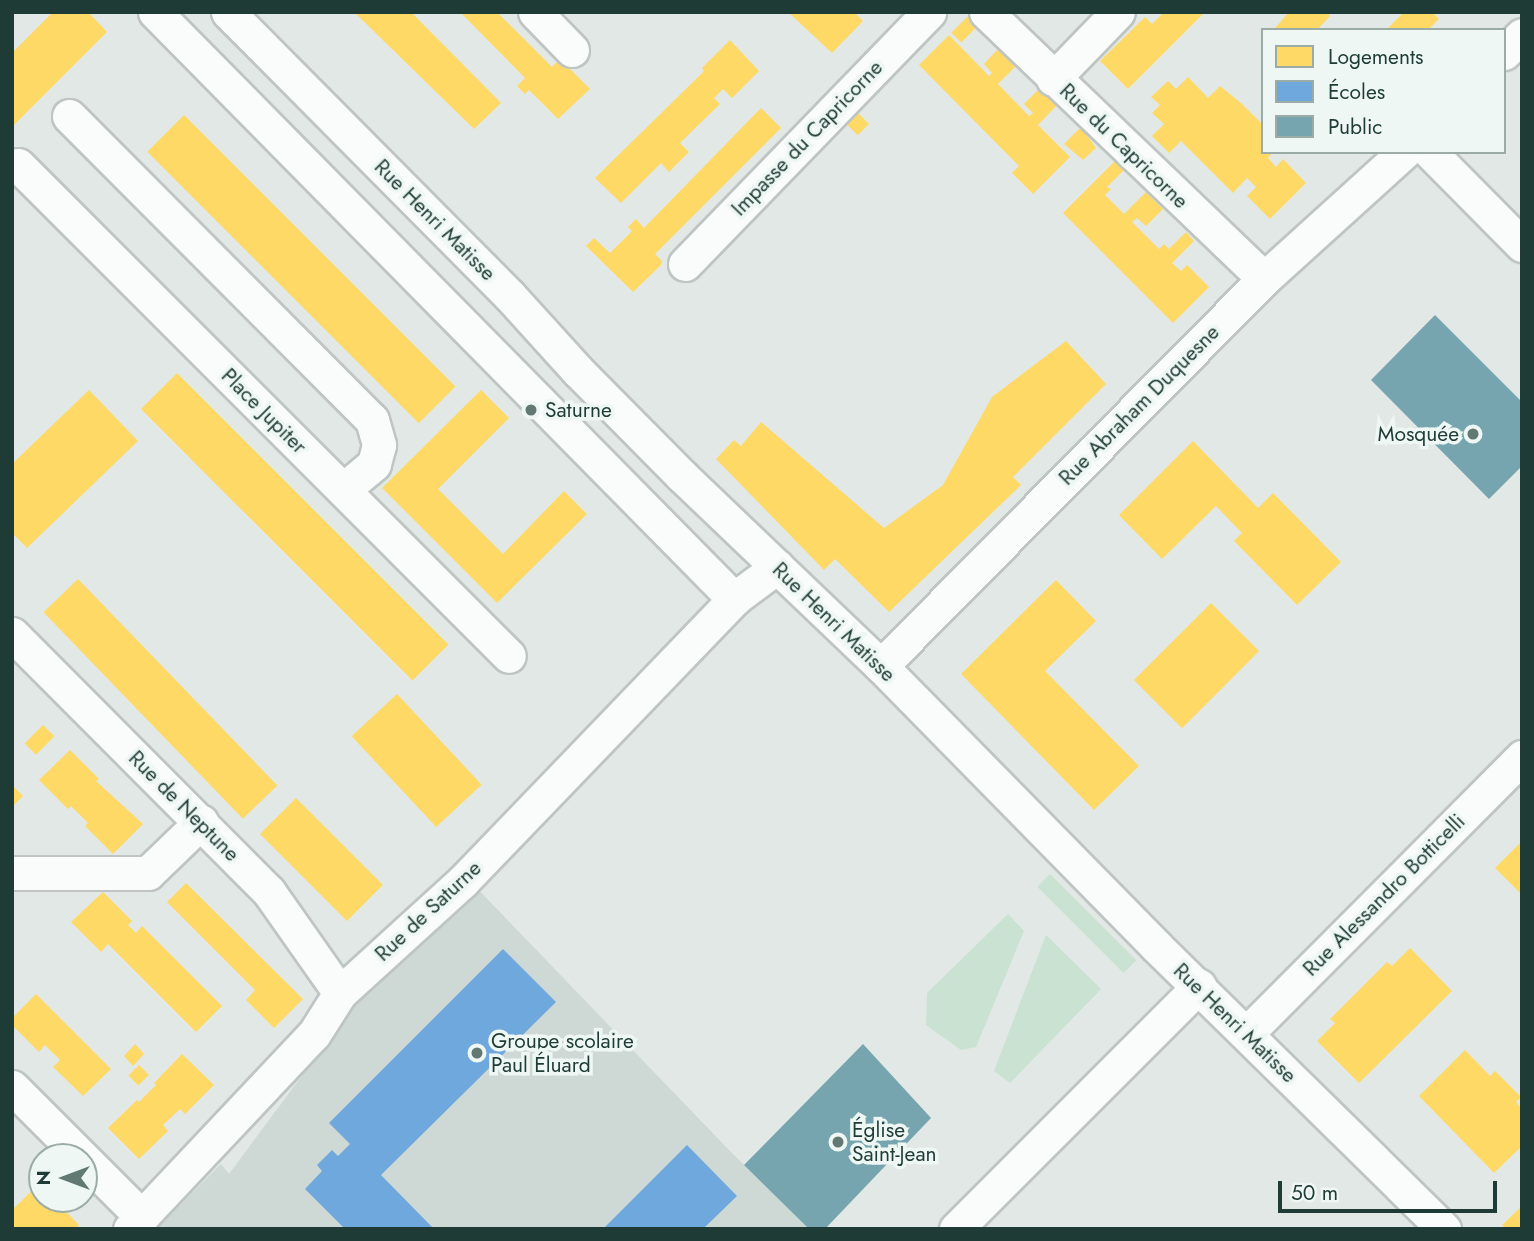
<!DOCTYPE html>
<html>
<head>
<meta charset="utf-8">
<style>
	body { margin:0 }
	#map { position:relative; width:1534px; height:1241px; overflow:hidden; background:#e1e8e5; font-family:Jost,sans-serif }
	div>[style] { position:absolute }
	.built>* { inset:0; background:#ced9d5 }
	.green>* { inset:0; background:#c9e2d2; transform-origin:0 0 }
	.homes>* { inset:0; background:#ffd966; transform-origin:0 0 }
	.schools>* { inset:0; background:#6fa8dc }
	.public>* { inset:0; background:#76a5af }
	.roads { filter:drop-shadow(2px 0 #bec5c2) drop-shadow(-2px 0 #bec5c2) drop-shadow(0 2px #bec5c2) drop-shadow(0 -2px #bec5c2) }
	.minor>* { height:33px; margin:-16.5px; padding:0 16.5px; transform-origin:16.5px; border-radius:16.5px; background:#fafcfb }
	.dots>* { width:19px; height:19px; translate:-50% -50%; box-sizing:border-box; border:4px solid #eef7f3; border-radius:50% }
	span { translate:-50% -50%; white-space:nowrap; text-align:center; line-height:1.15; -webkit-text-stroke:7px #eef7f3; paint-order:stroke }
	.street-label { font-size:21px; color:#1e3b35 }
	.poi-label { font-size:21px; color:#1e3b35 }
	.left { translate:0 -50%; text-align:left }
	.right { translate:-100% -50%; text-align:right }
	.frame { position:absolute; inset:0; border:14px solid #1e3b35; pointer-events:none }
	.legend { position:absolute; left:1261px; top:28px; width:245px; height:126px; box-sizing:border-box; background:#eef7f3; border:2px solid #9baca7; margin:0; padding:9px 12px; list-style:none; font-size:21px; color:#1e3b35 }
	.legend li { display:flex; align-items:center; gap:14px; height:35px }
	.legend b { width:35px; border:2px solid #9baca7 }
	.north { position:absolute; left:28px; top:1143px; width:70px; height:70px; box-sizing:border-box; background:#eef7f3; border:2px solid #9baca7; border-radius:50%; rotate:270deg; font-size:19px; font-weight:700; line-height:28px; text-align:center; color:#1e3b35 }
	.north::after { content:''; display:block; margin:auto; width:24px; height:32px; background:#627873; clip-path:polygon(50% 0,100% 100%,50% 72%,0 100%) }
	.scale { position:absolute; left:1278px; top:1181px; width:219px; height:32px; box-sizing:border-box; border:4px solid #1e3b35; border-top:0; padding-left:9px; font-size:21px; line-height:24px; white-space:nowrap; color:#1e3b35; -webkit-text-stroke:5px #eef7f3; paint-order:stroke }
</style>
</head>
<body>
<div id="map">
	<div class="built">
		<div style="clip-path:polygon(468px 879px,730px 1151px,809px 1229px,156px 1229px,221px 1164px,229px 1174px,392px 954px)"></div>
	</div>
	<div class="green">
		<div style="left:1050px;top:874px;width:122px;height:18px;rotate:45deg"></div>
		<div style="clip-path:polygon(1008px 914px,1024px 931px,976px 1047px,961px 1050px,926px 1025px,927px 993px)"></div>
		<div style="clip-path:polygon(1046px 935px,1101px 989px,1010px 1083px,994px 1071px)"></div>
	</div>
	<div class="homes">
		<div style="clip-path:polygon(53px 12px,88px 12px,107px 32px,12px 127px,12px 53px)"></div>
		<div style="clip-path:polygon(354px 12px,411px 12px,501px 103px,474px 129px)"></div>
		<div style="clip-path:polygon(460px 12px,497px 12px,552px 67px,560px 59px,590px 89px,558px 119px,529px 90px,525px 94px,517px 86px,525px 78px)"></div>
		<div style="clip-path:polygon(788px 12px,854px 12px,863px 21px,832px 53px)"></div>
		<div style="clip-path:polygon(1164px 12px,1205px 12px,1128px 89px,1100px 61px,1145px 17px,1152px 24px)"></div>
		<div style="clip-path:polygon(1289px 12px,1327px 12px,1330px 16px,1317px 30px,1277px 30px,1275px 28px)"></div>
		<div style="clip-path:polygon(1404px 12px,1432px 12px,1439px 19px,1428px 30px,1386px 30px)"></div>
		<div style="left:969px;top:15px;width:14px;height:25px;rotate:45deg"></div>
		<div style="clip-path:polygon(949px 35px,989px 76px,992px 73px,984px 64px,1001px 46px,1018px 64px,998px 84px,1029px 116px,1033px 113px,1024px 104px,1041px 87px,1058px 104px,1038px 125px,1070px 157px,1033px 194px,1012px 173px,1019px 166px,919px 65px)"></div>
		<div style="clip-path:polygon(730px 40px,759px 71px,732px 98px,723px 89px,714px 98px,720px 104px,680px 143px,689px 152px,669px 172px,661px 163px,621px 203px,595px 178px,696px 79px,704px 71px,702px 68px)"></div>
		<div style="clip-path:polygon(1188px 77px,1208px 98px,1220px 86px,1242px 104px,1263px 125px,1263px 152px,1273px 152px,1268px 158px,1276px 167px,1283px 159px,1306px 183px,1270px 219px,1247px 196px,1256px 187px,1247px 178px,1233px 193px,1181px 141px,1169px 153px,1152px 136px,1164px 124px,1152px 113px,1160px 105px,1151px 97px,1168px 81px,1176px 89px)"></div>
		<div style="clip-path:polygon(761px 108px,781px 128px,655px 254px,662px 261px,661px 265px,633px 292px,586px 246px,594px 238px,610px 253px,632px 231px,628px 227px,636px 219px,644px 228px)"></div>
		<div style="left:857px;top:112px;width:17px;height:16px;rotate:45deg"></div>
		<div style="left:184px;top:115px;width:384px;height:52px;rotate:45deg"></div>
		<div style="clip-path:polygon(1081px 127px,1096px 148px,1083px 160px,1064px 144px)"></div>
		<div style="clip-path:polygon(1115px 161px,1124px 170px,1107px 187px,1111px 189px,1105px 195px,1124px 214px,1146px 192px,1163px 209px,1146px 226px,1137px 218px,1132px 222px,1159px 249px,1164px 244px,1169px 249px,1186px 232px,1194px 241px,1172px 263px,1181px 271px,1187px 265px,1209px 287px,1173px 323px,1063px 213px)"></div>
		<div style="clip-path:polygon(1066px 341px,1106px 384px,1013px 477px,1021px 485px,889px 612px,835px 559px,824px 570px,716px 459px,734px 440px,741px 446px,761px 422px,884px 528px,943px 485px,992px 397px)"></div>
		<div style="left:177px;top:373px;width:384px;height:51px;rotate:45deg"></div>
		<div style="clip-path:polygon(89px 390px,138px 441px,27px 548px,12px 533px,12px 464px)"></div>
		<div style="clip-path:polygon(481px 390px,509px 418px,438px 489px,503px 554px,564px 491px,587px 514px,497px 603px,382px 488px)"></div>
		<div style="clip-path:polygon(1193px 441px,1258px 508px,1273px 493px,1341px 562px,1297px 605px,1234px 541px,1242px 533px,1216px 506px,1162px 559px,1119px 515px)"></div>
		<div style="left:78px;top:579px;width:287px;height:48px;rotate:46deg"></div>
		<div style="clip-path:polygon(1056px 580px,1096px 621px,1045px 671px,1139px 766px,1094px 810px,961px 674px)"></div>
		<div style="left:1211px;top:603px;width:68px;height:109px;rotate:45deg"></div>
		<div style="left:397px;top:694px;width:124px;height:62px;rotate:47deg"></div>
		<div style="left:43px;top:725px;width:16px;height:26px;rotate:45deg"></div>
		<div style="clip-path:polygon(70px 750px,99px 779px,96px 781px,143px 824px,113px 854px,85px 826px,88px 823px,71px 806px,68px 809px,39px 780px)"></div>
		<div style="clip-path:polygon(12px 785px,23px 796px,12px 807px)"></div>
		<div style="left:296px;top:798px;width:123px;height:51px;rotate:45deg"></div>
		<div style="clip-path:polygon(1522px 841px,1522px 895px,1495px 868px)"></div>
		<div style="clip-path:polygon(186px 883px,303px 999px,274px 1028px,246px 1000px,255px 990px,167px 902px)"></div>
		<div style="clip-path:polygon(103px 892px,132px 921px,128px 925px,136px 933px,142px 926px,222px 1006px,196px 1032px,108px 944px,101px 952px,71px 922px)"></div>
		<div style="clip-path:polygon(1410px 948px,1452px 991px,1359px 1083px,1317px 1041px,1335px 1023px,1330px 1019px,1387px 962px,1392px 966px)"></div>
		<div style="clip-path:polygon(36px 994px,111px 1069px,83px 1096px,53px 1067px,60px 1060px,45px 1045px,39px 1052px,12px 1025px,12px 1018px)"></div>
		<div style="clip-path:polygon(135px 1044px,144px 1054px,133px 1066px,124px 1056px)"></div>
		<div style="clip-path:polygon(1465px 1050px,1490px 1076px,1495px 1071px,1521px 1097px,1516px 1102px,1522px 1109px,1522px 1146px,1494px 1173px,1419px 1096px)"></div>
		<div style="clip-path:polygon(182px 1054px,214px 1085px,185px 1114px,180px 1109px,163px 1125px,168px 1131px,139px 1159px,108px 1128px,137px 1100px,139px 1102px,156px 1085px,154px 1083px)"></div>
		<div style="left:139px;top:1065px;width:14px;height:15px;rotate:45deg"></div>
		<div style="clip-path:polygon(39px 1184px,42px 1199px,54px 1199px,79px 1225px,75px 1229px,12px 1227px,12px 1210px)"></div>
		<div style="clip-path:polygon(1522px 1206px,1522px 1229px,1506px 1229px,1502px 1225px)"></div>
	</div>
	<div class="schools">
		<div style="clip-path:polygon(503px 949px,556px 1002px,381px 1175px,434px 1229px,345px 1229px,305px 1189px,322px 1171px,317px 1165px,332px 1150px,338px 1156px,350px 1144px,329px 1123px)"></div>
		<div style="clip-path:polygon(687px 1145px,737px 1196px,703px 1229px,603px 1229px)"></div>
	</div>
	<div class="public">
		<div style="clip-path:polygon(1435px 315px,1522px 402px,1522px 466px,1489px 499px,1371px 380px)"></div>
		<div style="clip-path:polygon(863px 1044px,931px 1118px,825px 1229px,809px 1229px,744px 1165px)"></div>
	</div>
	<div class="roads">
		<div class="minor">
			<div style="left:155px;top:12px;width:825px;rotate:45.39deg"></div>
			<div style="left:228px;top:12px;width:400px;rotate:45.2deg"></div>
			<div style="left:510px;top:296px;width:101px;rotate:47.8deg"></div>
			<div style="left:578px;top:371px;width:148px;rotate:45.3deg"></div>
			<div style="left:682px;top:476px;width:275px;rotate:43.7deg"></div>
			<div style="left:881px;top:666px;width:392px;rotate:45.5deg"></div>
			<div style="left:1156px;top:946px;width:404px;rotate:44.5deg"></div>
			<div style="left:535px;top:12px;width:53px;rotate:45.8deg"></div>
			<div style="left:986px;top:12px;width:385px;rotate:43.8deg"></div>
			<div style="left:1504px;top:53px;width:25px;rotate:-45deg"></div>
			<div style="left:1053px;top:79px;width:93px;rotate:-45.9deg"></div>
			<div style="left:69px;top:116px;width:429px;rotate:45.1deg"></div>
			<div style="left:372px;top:420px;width:26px;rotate:74deg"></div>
			<div style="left:379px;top:445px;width:20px;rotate:105deg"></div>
			<div style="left:374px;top:464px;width:40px;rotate:140deg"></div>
			<div style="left:1430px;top:152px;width:131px;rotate:45.3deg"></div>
			<div style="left:18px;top:165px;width:694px;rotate:45deg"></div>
			<div style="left:685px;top:264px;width:351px;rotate:-45.9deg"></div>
			<div style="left:12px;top:634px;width:364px;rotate:45.1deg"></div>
			<div style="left:269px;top:892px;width:123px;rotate:54.9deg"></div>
			<div style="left:881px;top:666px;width:544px;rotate:-45.3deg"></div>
			<div style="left:1264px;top:279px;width:189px;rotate:-42.2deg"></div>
			<div style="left:12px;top:873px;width:136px"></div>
			<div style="left:148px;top:873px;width:74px;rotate:-43.9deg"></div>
			<div style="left:1247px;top:1033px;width:390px;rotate:-45.1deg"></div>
			<div style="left:12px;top:1087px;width:99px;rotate:45deg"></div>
			<div style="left:84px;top:1159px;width:82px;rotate:45deg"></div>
			<div style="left:130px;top:1229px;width:268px;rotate:-46.7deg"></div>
			<div style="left:314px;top:1034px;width:49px;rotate:-57.6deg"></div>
			<div style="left:340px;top:993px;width:166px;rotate:-42.3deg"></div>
			<div style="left:463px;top:881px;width:391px;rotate:-46.1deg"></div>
			<div style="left:734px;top:599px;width:54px;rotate:-36.7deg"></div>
			<div style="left:956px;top:1229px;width:344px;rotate:-45deg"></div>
		</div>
	</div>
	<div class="dots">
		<div style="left:531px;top:410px;background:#627873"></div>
		<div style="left:1473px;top:434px;background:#627873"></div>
		<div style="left:477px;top:1053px;background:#627873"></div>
		<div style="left:838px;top:1142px;background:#627873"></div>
	</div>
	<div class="street-label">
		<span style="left:807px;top:138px;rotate:-46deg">Impasse du Capricorne</span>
		<span style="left:1124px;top:146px;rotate:44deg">Rue du Capricorne</span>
		<span style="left:435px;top:220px;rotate:45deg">Rue Henri Matisse</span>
		<span style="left:1139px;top:405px;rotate:-45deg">Rue Abraham Duquesne</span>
		<span style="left:264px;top:411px;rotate:45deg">Place Jupiter</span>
		<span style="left:834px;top:622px;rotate:44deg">Rue Henri Matisse</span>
		<span style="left:184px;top:806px;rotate:45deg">Rue de Neptune</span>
		<span style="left:1384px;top:895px;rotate:-45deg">Rue Alessandro Botticelli</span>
		<span style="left:428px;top:911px;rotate:-43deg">Rue de Saturne</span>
		<span style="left:1235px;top:1023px;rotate:44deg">Rue Henri Matisse</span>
	</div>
	<div class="poi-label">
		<span class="left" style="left:545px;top:410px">Saturne</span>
		<span class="right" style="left:1459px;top:434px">Mosquée</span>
		<span class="left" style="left:491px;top:1053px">Groupe scolaire<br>Paul Éluard</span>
		<span class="left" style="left:852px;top:1142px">Église<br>Saint-Jean</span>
	</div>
	<div class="frame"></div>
	<ul class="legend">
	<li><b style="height:19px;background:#ffd966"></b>Logements</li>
	<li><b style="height:19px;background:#6fa8dc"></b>Écoles</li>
	<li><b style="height:19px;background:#76a5af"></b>Public</li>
	</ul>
	<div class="north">N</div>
	<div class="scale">50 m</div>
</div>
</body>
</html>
